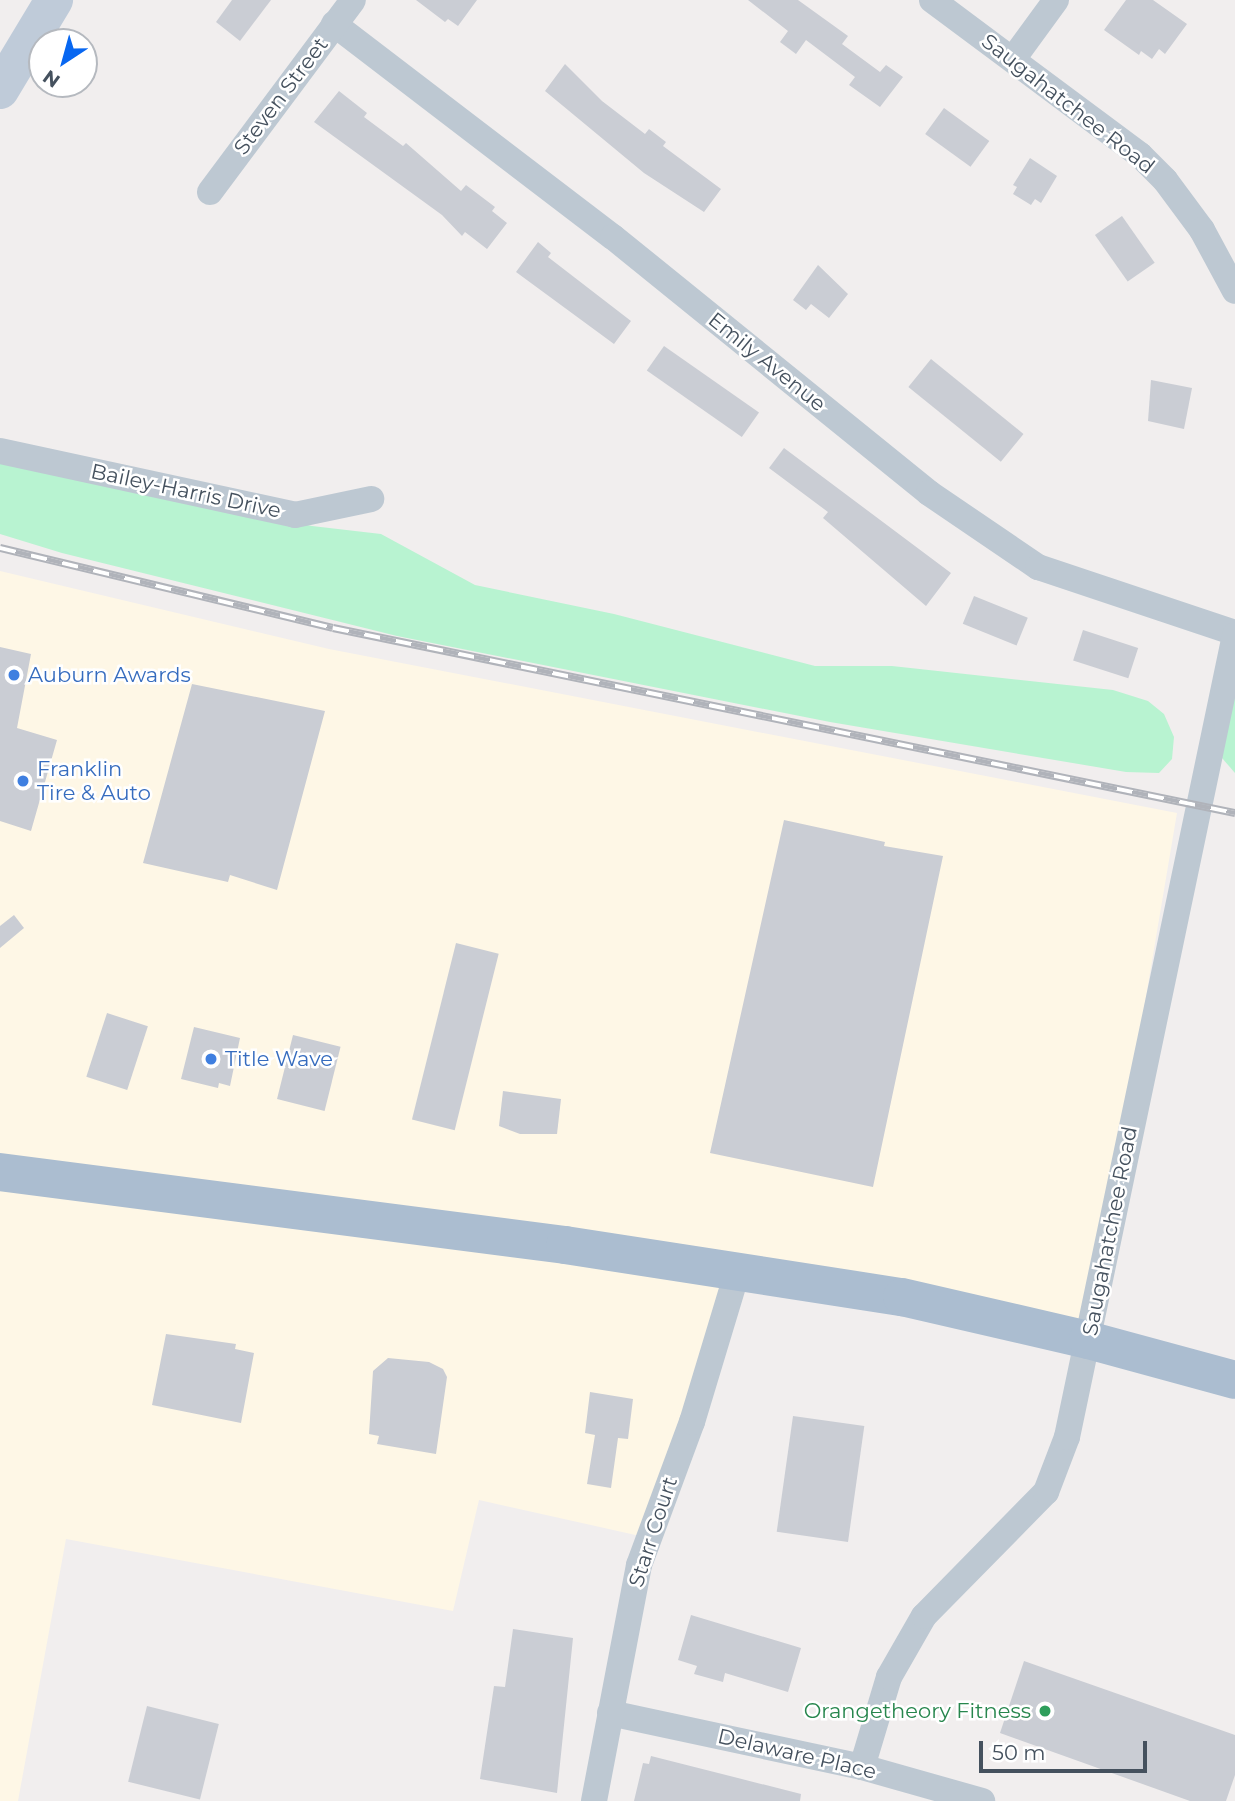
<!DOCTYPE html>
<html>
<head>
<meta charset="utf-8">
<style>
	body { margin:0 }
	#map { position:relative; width:1235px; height:1801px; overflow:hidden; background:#f1eeee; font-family:Montserrat,sans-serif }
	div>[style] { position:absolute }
	.commercial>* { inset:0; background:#fef7e6 }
	.green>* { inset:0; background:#b8f3d1 }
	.building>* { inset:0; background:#cacdd4; transform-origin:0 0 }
	.minor>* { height:26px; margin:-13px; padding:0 13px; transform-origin:13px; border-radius:13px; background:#bdc8d2 }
	.secondary>* { height:38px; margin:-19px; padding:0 19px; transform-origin:19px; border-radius:19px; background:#bfcbd9 }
	.primary>* { height:38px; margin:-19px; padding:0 19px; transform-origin:19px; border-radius:19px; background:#abbdd0 }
	.rail>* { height:8px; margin-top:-4px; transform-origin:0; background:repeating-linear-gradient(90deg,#fff 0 16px,#b0b3ba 0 32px); box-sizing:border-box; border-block:2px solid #b0b3ba }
	.dots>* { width:19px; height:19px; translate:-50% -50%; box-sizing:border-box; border:4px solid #fff; border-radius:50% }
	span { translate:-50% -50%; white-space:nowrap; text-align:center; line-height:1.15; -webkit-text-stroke:5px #fff; paint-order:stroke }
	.street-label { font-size:21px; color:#45515e }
	.shop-label { font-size:21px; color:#366cbe }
	.left { translate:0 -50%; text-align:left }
	.leisure-label { font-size:21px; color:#27864d }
	.right { translate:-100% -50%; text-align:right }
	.north { position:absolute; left:28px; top:28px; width:70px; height:70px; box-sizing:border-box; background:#fff; border:2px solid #b5b9bf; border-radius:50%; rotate:216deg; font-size:19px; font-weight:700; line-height:28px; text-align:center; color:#45515e }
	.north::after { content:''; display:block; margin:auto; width:24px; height:32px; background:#0867f1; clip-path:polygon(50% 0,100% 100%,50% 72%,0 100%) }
	.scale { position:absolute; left:979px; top:1741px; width:168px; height:32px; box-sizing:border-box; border:4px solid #45515e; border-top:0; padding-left:9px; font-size:21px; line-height:24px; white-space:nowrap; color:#45515e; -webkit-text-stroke:5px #fff; paint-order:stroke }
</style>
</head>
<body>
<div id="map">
	<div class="commercial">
		<div style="clip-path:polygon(0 571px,329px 649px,1177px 813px,1088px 1340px,739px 1271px,649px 1538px,479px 1500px,453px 1611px,66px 1539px,18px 1801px,0 1801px)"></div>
	</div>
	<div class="green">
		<div style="clip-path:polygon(0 461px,312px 526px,381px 534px,475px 585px,614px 614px,815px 666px,892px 666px,1113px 690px,1148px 701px,1164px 714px,1174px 737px,1172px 759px,1159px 773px,1126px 772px,830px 722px,397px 636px,62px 553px,0 534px)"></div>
		<div style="clip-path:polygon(1235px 672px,1235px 773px,1222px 758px)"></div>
	</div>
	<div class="building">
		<div style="clip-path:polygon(232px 0,271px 0,240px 41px,216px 22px)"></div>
		<div style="clip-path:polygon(416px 0,477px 0,458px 26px,448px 19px,445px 22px)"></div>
		<div style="clip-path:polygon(748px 0,798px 0,848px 36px,842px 44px,880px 72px,886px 65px,903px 77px,880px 107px,849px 85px,855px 77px,806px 40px,796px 54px,780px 42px,788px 31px)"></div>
		<div style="clip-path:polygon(1126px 0,1153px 0,1187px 24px,1165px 54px,1159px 49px,1152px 59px,1141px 51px,1139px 55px,1104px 30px)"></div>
		<div style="clip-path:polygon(565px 64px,602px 101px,645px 134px,649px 129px,666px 142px,663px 146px,721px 189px,704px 212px,644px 173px,545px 91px)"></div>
		<div style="clip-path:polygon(339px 91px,367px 113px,364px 117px,403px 146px,406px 143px,461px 191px,466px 185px,495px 207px,492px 211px,507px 223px,487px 249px,465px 232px,462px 236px,442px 215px,314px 122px)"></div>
		<div style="left:944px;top:108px;width:56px;height:32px;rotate:36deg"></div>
		<div style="clip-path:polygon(1030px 158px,1057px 176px,1041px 203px,1035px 199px,1031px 205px,1013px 194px,1017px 187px,1013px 185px)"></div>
		<div style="left:1122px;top:216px;width:57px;height:33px;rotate:55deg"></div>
		<div style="clip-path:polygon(538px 242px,551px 253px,548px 257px,631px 321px,614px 344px,516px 272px)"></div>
		<div style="clip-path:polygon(818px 265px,848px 294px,829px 318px,811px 304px,806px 310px,793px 300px)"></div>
		<div style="left:664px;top:346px;width:116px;height:30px;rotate:35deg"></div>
		<div style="left:931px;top:359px;width:119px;height:36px;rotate:39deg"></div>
		<div style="clip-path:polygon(1151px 380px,1192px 388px,1184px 429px,1148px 421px)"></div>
		<div style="clip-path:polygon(784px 448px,951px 573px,926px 606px,823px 518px,828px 512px,769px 468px)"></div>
		<div style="left:974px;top:596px;width:58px;height:30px;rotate:22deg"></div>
		<div style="left:1083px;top:630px;width:58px;height:32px;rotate:18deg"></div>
		<div style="clip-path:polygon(0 647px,31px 654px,17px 728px,57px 740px,31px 831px,0 821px)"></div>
		<div style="clip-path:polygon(192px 684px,325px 711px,277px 890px,230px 875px,228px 882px,143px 863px)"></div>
		<div style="clip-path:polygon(784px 820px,885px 842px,884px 846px,943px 856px,873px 1187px,710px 1153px)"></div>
		<div style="clip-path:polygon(14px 915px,24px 928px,0 948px,0 926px)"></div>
		<div style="left:456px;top:943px;width:44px;height:182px;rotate:14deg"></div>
		<div style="left:107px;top:1013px;width:43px;height:67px;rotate:18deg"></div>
		<div style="clip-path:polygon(194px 1027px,240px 1038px,230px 1086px,219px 1083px,218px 1088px,181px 1079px)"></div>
		<div style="left:293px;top:1035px;width:49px;height:66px;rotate:14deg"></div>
		<div style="clip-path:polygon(503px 1091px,561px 1099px,557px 1134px,520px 1134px,499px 1126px)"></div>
		<div style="clip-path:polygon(166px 1334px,236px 1344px,235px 1349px,254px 1353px,241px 1423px,152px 1405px)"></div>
		<div style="clip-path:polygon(388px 1358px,429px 1362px,443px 1369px,447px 1377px,436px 1454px,377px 1444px,379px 1436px,369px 1434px,373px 1371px)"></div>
		<div style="clip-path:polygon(590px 1392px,633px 1399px,628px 1439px,618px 1438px,611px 1488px,587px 1484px,595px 1435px,585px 1433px)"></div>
		<div style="left:793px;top:1416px;width:72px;height:117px;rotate:8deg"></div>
		<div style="clip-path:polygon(691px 1615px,801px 1648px,788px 1692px,725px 1673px,723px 1682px,694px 1674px,697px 1666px,678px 1660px)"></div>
		<div style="clip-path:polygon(513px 1629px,573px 1638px,557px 1793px,480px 1779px,494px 1686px,505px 1687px)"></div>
		<div style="clip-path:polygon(1024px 1661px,1235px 1735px,1235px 1775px,1226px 1801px,1190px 1801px,1000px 1733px)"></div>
		<div style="left:147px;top:1706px;width:74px;height:78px;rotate:14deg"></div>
		<div style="clip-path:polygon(651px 1756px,801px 1794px,800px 1801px,634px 1801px,643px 1763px,649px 1764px)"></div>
	</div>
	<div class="minor">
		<div style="left:932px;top:0;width:259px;rotate:36.7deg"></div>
		<div style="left:1140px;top:155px;width:35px;rotate:45deg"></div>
		<div style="left:1165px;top:180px;width:62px;rotate:53.5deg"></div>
		<div style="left:1202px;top:230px;width:69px;rotate:61.6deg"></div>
		<div style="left:334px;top:24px;width:351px;rotate:37.4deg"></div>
		<div style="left:613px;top:237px;width:407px;rotate:39deg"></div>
		<div style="left:929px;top:493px;width:132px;rotate:34.2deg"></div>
		<div style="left:1038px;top:567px;width:208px;rotate:18.5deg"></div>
		<div style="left:1013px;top:59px;width:73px;rotate:-53.9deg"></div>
		<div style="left:210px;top:192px;width:239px;rotate:-53.3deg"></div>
		<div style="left:0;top:451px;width:302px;rotate:12.2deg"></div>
		<div style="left:295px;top:515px;width:78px;rotate:-11.9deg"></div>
		<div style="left:610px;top:1713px;width:258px;rotate:12.1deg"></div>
		<div style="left:862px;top:1767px;width:125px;rotate:15.8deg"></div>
		<div style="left:862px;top:1767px;width:94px;rotate:-73.3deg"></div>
		<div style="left:889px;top:1677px;width:70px;rotate:-60.2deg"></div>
		<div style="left:924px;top:1616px;width:174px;rotate:-45.5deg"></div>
		<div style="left:1046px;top:1492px;width:59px;rotate:-69.1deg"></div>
		<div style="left:1067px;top:1437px;width:819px;rotate:-78.17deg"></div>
		<div style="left:594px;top:1801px;width:240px;rotate:-79.2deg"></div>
		<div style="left:639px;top:1565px;width:153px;rotate:-69.7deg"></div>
		<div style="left:692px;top:1422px;width:159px;rotate:-73.2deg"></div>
	</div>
	<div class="secondary">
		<div style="left:0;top:90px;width:105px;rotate:-59deg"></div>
	</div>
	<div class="primary">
		<div style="left:0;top:1172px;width:570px;rotate:7.36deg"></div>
		<div style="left:565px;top:1245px;width:341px;rotate:8.8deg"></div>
		<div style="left:902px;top:1297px;width:191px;rotate:13deg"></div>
		<div style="left:1088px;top:1340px;width:152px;rotate:15.2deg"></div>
	</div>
	<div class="rail">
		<div style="left:0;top:548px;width:342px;rotate:13.5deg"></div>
		<div style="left:333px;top:628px;width:921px;rotate:11.59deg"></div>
	</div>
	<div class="dots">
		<div style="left:14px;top:675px;background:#3f7fe0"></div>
		<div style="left:23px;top:781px;background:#3f7fe0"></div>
		<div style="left:211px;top:1059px;background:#3f7fe0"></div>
		<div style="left:1045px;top:1711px;background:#2e9e5b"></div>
	</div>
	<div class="street-label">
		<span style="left:281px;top:96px;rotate:-53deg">Steven Street</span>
		<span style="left:1068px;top:104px;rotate:38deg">Saugahatchee Road</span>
		<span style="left:767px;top:362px;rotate:39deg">Emily Avenue</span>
		<span style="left:186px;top:491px;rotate:12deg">Bailey-Harris Drive</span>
		<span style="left:1110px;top:1231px;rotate:-79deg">Saugahatchee Road</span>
		<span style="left:653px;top:1532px;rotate:-72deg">Starr Court</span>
		<span style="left:797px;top:1754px;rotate:13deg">Delaware Place</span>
	</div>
	<div class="shop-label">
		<span class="left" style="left:28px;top:675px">Auburn Awards</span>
		<span class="left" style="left:37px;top:781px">Franklin<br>Tire &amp; Auto</span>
		<span class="left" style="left:225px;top:1059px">Title Wave</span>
	</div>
	<div class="leisure-label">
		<span class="right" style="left:1031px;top:1711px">Orangetheory Fitness</span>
	</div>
	<div class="north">N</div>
	<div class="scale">50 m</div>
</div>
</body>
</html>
